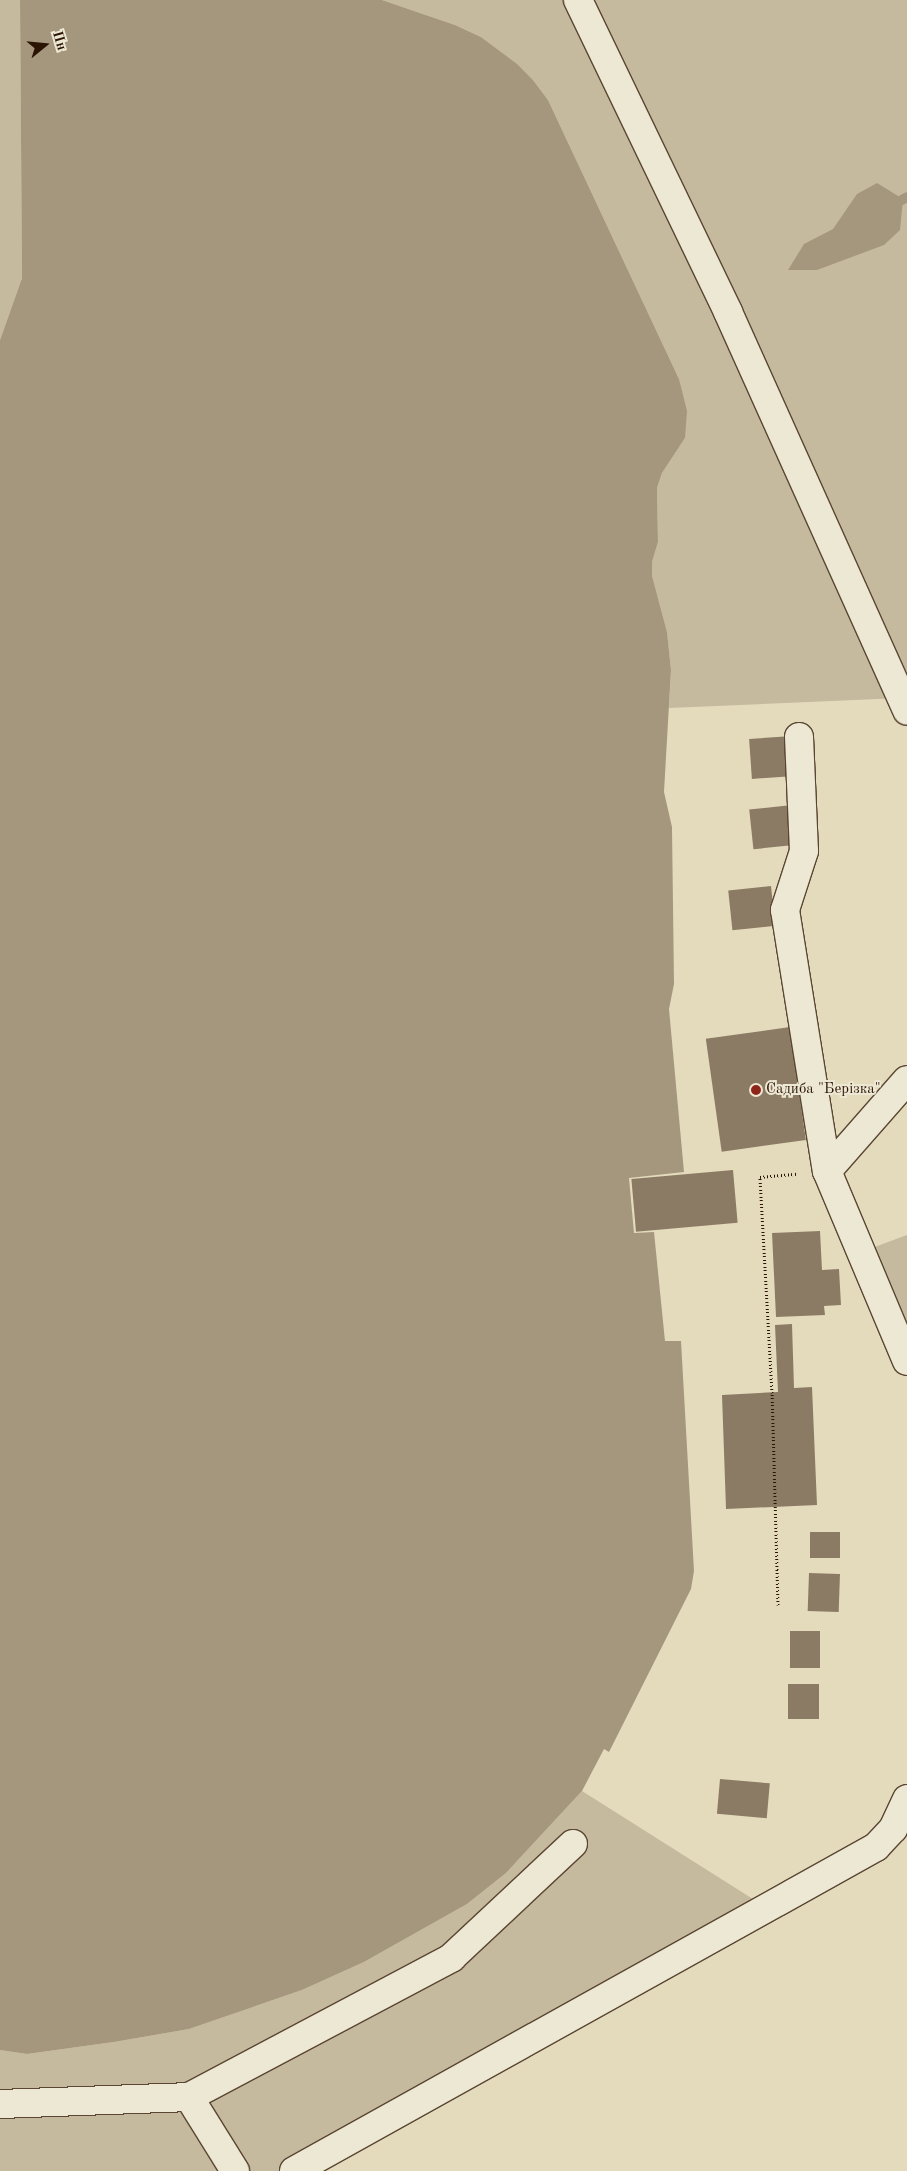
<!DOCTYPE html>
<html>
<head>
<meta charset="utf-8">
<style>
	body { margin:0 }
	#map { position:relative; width:907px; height:2171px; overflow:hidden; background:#e4dbbd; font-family:"Old Standard TT",serif }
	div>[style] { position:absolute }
	.green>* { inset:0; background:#c5b99e }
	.water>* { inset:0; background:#a5977e }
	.stream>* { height:10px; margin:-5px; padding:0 5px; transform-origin:5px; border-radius:5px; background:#a5977e }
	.building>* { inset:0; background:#8c7b64; transform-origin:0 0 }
	.path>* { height:3px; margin-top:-1.5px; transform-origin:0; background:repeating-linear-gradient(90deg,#2c1404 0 1px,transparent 0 3.5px) }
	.roads { filter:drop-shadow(1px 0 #5a4632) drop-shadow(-1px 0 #5a4632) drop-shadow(0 1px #5a4632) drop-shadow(0 -1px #5a4632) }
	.minor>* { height:28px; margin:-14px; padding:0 14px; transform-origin:14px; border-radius:14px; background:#ede8d4 }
	.dots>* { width:14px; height:14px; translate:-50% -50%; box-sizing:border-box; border:2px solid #ede8d4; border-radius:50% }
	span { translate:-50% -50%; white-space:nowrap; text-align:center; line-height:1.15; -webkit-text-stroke:4px #ede8d4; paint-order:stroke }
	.poi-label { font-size:15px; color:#2c1404 }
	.left { translate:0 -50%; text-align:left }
	.north { position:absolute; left:20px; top:20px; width:50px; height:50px; -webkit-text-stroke:4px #ede8d4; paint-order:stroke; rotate:73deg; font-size:14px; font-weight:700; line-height:20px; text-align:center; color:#2c1404 }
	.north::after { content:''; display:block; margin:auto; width:18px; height:22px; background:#2c1404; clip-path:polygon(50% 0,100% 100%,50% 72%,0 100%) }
</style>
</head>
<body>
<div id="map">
	<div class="green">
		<div style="clip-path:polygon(0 0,20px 0,22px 278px,0 340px)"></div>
		<div style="clip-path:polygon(382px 0,907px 0,907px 711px,901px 698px,669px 708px,671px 670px,667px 632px,652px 577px,652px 562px,658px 542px,657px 488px,662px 473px,685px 438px,679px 379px,548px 100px,533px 80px,516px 64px,481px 37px,455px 25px)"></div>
		<div style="clip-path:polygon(907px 1235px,907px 1361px,861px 1252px)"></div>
		<div style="clip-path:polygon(582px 1791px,767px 1908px,294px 2171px,0 2171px,0 2050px,27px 2054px,114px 2042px,189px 2029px,302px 1990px,364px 1962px,467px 1904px,506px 1873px)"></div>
	</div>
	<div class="water">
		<div style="clip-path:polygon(20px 0,382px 0,455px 25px,481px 37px,517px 64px,533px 80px,548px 100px,679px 379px,687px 411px,685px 438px,662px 473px,657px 488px,658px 542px,652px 562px,652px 576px,667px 632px,671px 670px,664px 792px,672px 827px,674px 984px,669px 1009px,684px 1172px,629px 1178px,634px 1233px,654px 1232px,665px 1341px,681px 1341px,694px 1571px,691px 1589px,609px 1752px,604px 1749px,582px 1791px,506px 1873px,467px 1904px,364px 1962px,302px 1990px,189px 2029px,114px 2042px,27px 2054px,0 2050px,0 340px,22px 278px)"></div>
		<div style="clip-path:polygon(877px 183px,903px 199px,900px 230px,884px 245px,817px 270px,788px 270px,804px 244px,833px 229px,857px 194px)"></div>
	</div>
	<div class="stream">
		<div style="left:891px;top:206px;width:18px;rotate:-29deg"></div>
	</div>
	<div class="building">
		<div style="left:792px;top:736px;width:40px;height:43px;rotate:86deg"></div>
		<div style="left:792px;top:805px;width:40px;height:43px;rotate:84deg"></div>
		<div style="left:771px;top:886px;width:40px;height:43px;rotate:84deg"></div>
		<div style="left:790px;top:1027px;width:114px;height:85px;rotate:82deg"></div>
		<div style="left:733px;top:1170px;width:53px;height:102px;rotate:85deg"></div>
		<div style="clip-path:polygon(820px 1231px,822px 1270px,839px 1269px,841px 1305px,824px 1306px,825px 1315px,776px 1317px,772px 1233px)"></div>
		<div style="clip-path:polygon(792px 1324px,794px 1388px,812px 1387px,817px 1505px,726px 1509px,722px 1395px,778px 1392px,775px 1325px)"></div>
		<div style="left:810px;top:1532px;width:30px;height:26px"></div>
		<div style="left:809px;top:1573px;width:31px;height:38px;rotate:2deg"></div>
		<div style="left:790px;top:1631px;width:30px;height:37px"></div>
		<div style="left:788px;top:1684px;width:31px;height:35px"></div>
		<div style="left:720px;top:1779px;width:50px;height:35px;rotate:5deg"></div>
	</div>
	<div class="path">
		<div style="left:778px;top:1605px;width:212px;rotate:-91.6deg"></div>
		<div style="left:772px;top:1393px;width:216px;rotate:-93.2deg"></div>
		<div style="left:760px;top:1177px;width:37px;rotate:-5deg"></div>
	</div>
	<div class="roads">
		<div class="minor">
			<div style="left:578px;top:0;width:346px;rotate:64.3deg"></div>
			<div style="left:728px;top:312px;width:437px;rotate:65.8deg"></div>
			<div style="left:799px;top:737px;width:114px;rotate:87.5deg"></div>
			<div style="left:804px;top:851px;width:62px;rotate:107.9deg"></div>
			<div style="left:785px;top:910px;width:264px;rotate:80.9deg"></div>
			<div style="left:827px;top:1171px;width:206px;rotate:67.2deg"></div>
			<div style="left:827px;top:1171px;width:121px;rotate:-48.7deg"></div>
			<div style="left:189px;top:2097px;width:87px;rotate:58.1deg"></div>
			<div style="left:0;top:2104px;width:189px;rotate:-2.1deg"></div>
			<div style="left:189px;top:2097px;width:297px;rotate:-27.9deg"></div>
			<div style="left:451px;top:1958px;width:167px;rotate:-43.1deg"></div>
			<div style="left:294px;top:2171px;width:666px;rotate:-29.1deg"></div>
			<div style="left:876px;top:1847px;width:25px;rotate:-47deg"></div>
			<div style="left:893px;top:1829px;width:33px;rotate:-65deg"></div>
		</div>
	</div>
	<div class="dots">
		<div style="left:756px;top:1090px;background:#8f2418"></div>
	</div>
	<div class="poi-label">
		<span class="left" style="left:766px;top:1090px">Садиба "Берізка"</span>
	</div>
	<div class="north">Пн</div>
</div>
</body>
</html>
